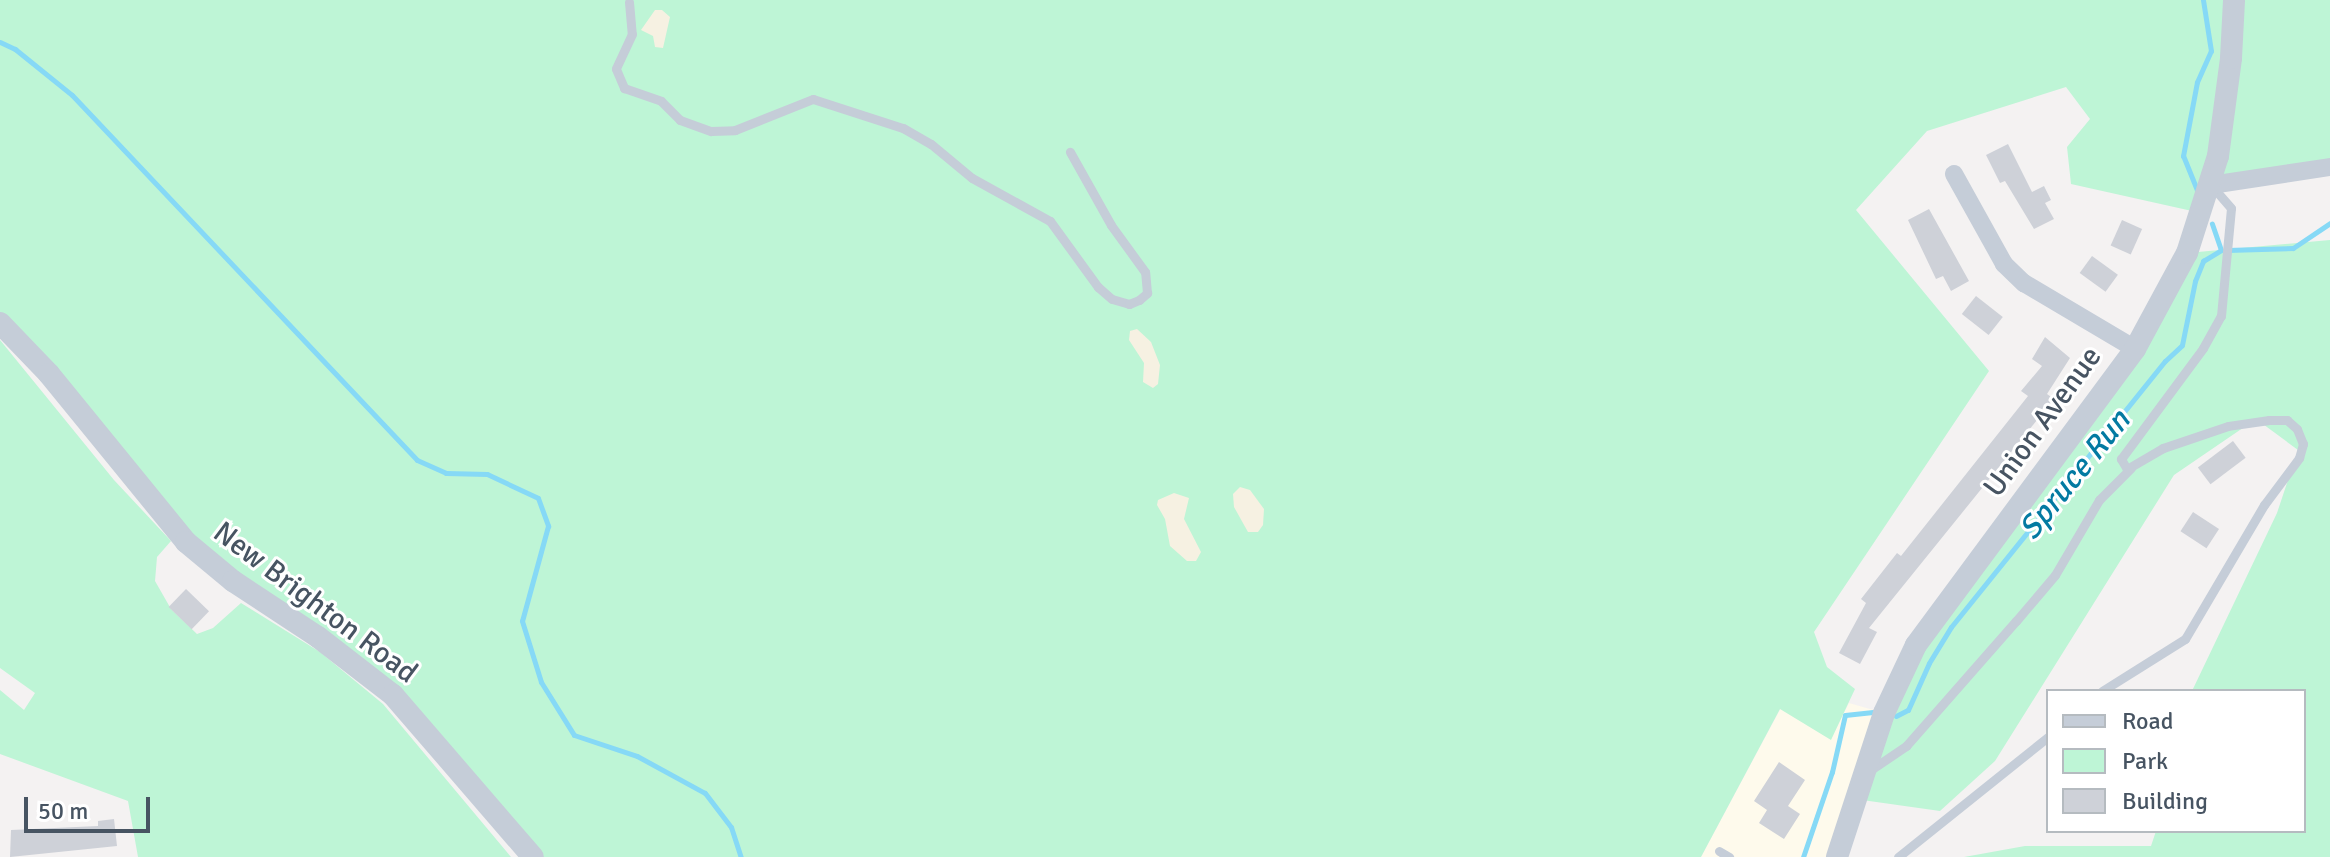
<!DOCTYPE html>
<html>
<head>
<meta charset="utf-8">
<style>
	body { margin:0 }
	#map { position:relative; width:2330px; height:857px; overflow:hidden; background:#f4f2f2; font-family:Signika,sans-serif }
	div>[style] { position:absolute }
	.commercial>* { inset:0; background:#fefaec }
	.green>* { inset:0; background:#bef5d6 }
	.sand>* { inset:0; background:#f6f1e2 }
	.stream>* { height:5px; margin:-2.5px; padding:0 2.5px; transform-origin:2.5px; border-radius:2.5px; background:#86d9f6 }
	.building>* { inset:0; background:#ced1d8; transform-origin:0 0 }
	.service>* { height:9px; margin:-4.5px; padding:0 4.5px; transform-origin:4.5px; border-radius:4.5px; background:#c5cdd8 }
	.minor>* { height:18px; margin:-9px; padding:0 9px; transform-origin:9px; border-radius:9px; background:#c5cdd8 }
	.tertiary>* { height:22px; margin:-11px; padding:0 11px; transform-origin:11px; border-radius:11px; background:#c5cdd8 }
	span { translate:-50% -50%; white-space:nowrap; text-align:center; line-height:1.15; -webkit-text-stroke:6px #fff; paint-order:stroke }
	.street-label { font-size:30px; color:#475462 }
	.water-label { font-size:32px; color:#037aa2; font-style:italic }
	.legend { position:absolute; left:2046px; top:689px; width:260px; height:144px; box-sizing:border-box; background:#fff; border:2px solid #b5bbc0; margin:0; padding:10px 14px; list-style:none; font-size:24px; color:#475462 }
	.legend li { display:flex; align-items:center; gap:16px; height:40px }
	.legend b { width:40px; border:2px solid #b5bbc0 }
	.scale { position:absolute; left:24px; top:797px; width:126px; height:36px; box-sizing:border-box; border:4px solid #475462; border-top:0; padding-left:10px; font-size:24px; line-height:28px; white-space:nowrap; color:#475462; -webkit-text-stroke:6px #fff; paint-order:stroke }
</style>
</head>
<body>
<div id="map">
	<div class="commercial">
		<div style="clip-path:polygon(1849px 703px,1884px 713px,1837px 857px,1701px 857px,1781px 708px,1831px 739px)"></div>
	</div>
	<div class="green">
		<div style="clip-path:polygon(0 0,2330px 0,2330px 167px,2211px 185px,2201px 213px,2071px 184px,2067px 147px,2090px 119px,2066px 87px,1927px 131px,1856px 210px,1989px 371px,1814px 632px,1827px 667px,1855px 689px,1831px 740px,1780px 709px,1701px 857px,533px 857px,393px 695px,233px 581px,0 323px)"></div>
		<div style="clip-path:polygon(2330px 240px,2330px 857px,1964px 857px,2025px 846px,2151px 846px,2156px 831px,2304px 831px,2304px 691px,2192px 691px,2277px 513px,2298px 450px,2256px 419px,2174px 475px,1995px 761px,1940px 811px,1855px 799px,1916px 645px,2135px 349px,2187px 253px)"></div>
		<div style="clip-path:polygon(0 340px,114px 480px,171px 541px,157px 557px,155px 581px,171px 609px,197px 634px,213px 628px,241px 603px,320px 652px,383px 704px,511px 857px,138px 857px,128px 801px,0 754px,0 690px,24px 710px,35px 693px,0 668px)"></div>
	</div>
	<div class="sand">
		<div style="clip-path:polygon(655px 10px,662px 10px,670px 17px,663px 48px,655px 47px,653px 36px,641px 30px)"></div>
		<div style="clip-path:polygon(1137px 329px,1151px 342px,1160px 365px,1158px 384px,1153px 388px,1143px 382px,1144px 363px,1129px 340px,1130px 331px)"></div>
		<div style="clip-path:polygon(1240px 487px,1250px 490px,1264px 509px,1263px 525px,1258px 532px,1248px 532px,1234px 507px,1233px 494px)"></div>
		<div style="clip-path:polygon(1174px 493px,1189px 498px,1184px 519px,1201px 552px,1196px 561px,1187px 561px,1170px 546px,1165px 519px,1157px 505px,1158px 500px)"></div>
	</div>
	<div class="stream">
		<div style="left:0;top:42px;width:17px;rotate:25deg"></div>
		<div style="left:15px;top:49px;width:73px;rotate:38.9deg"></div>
		<div style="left:72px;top:95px;width:502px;rotate:46.61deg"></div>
		<div style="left:417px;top:460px;width:32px;rotate:24deg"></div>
		<div style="left:446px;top:473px;width:41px;rotate:1.4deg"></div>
		<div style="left:487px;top:474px;width:56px;rotate:25.2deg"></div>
		<div style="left:538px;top:498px;width:30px;rotate:70deg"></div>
		<div style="left:548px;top:526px;width:98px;rotate:105.3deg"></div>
		<div style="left:522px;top:621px;width:64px;rotate:72.7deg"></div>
		<div style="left:541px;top:682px;width:62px;rotate:58.1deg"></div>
		<div style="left:574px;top:735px;width:66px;rotate:18.4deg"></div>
		<div style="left:637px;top:756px;width:77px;rotate:28.6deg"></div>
		<div style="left:705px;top:793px;width:43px;rotate:52.6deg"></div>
		<div style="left:731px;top:827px;width:32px;rotate:72deg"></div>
		<div style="left:2197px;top:190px;width:37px;rotate:-112deg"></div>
		<div style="left:2183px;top:156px;width:75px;rotate:-79.3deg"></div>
		<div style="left:2197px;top:82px;width:34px;rotate:-66deg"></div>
		<div style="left:2211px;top:51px;width:52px;rotate:-98.9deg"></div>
		<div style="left:2227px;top:250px;width:66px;rotate:-1.7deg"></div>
		<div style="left:2293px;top:248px;width:45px;rotate:-34deg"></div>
		<div style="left:1896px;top:716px;width:13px;rotate:-27deg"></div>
		<div style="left:1908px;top:710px;width:51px;rotate:-65.9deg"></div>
		<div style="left:1929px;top:663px;width:42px;rotate:-58.6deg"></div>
		<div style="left:1951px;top:627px;width:341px;rotate:-51.2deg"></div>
		<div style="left:2165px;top:361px;width:23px;rotate:-43deg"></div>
		<div style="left:2182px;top:345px;width:65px;rotate:-78.5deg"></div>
		<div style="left:2195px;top:281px;width:22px;rotate:-68deg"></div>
		<div style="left:2203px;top:261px;width:21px;rotate:-31deg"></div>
		<div style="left:2221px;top:250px;width:28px;rotate:-109deg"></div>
		<div style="left:1803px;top:857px;width:90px;rotate:-71.2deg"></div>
		<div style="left:1832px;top:772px;width:58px;rotate:-77.2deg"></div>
		<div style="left:1845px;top:715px;width:28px;rotate:-6deg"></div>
	</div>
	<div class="building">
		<div style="clip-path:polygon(2008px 144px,2032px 192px,2044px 186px,2051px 200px,2045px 203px,2054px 219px,2034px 229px,2005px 181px,2000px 183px,1986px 155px)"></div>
		<div style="clip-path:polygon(1929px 209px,1969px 281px,1951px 291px,1943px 276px,1936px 279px,1908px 220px)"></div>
		<div style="left:2122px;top:220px;width:22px;height:28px;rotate:24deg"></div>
		<div style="left:2092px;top:256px;width:32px;height:21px;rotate:36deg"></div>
		<div style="left:1976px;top:296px;width:34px;height:23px;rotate:38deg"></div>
		<div style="clip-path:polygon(2045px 337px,2070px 358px,2047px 394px,2054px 399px,1869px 628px,1877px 632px,1860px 664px,1839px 653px,1866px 603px,1861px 599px,1897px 553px,1901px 556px,2028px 396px,2021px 391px,2042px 366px,2032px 359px)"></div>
		<div style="left:2233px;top:441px;width:21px;height:44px;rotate:53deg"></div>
		<div style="left:2193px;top:512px;width:31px;height:23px;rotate:33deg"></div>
		<div style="left:186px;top:589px;width:32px;height:25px;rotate:44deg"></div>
		<div style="clip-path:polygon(1779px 762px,1805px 780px,1788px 806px,1800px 814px,1784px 839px,1759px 823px,1767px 810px,1754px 801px)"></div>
		<div style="clip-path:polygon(114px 819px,117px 846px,10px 857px,11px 830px,98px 826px,98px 821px)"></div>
	</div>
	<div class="service">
		<div style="left:629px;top:2px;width:32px;rotate:85deg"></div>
		<div style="left:632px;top:34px;width:38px;rotate:115deg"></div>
		<div style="left:616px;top:69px;width:21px;rotate:67deg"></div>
		<div style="left:624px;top:88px;width:39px;rotate:19deg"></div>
		<div style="left:661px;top:101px;width:27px;rotate:45deg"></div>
		<div style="left:680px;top:120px;width:33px;rotate:20deg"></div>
		<div style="left:711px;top:131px;width:24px;rotate:-2deg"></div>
		<div style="left:735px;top:130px;width:84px;rotate:-21.7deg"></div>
		<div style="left:813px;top:99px;width:95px;rotate:17.9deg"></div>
		<div style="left:903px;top:128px;width:32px;rotate:30deg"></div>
		<div style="left:931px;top:144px;width:53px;rotate:39.7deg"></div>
		<div style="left:972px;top:178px;width:89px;rotate:28.9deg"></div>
		<div style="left:1050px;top:221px;width:82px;rotate:54deg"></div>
		<div style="left:1098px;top:287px;width:18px;rotate:41deg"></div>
		<div style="left:1112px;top:299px;width:18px;rotate:16deg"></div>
		<div style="left:1129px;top:304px;width:11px;rotate:-22deg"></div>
		<div style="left:1139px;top:300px;width:11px;rotate:-41deg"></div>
		<div style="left:1147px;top:293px;width:21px;rotate:-95deg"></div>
		<div style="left:1145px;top:272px;width:58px;rotate:-125.9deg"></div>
		<div style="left:1111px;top:225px;width:84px;rotate:-119.3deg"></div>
		<div style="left:2102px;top:691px;width:98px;rotate:-32.1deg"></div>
		<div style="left:2185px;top:639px;width:156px;rotate:-59.5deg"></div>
		<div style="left:2264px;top:505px;width:59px;rotate:-53.3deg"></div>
		<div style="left:2299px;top:458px;width:15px;rotate:-74deg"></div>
		<div style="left:2303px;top:444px;width:16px;rotate:-112deg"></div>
		<div style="left:2297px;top:429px;width:13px;rotate:-138deg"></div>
		<div style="left:2287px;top:420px;width:18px;rotate:180deg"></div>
		<div style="left:2269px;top:420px;width:41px;rotate:171.7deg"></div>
		<div style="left:2228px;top:426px;width:69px;rotate:161.3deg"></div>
		<div style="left:2163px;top:448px;width:42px;rotate:149.7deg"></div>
		<div style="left:2127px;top:469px;width:12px;rotate:-121deg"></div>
		<div style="left:2121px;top:459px;width:138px;rotate:-53.5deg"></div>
		<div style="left:2203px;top:348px;width:37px;rotate:-61deg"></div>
		<div style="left:2221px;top:316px;width:108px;rotate:-84.7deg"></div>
		<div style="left:2231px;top:208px;width:30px;rotate:-131deg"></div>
		<div style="left:1869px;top:771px;width:45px;rotate:-34deg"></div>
		<div style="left:1906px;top:746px;width:167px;rotate:-48.7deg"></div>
		<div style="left:2016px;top:621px;width:60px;rotate:-49.7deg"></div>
		<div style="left:2055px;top:575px;width:87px;rotate:-59.6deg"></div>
		<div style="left:2099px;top:500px;width:45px;rotate:-45deg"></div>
		<div style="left:1719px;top:851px;width:12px;rotate:31deg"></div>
		<div style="left:1898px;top:857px;width:192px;rotate:-38.7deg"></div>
	</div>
	<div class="minor">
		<div style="left:1954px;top:174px;width:103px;rotate:60.9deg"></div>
		<div style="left:2004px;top:264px;width:28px;rotate:44deg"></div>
		<div style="left:2024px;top:283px;width:129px;rotate:30.7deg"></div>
		<div style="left:2211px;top:185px;width:120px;rotate:-8.6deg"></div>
	</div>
	<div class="tertiary">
		<div style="left:0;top:323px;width:71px;rotate:46.1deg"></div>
		<div style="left:49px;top:374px;width:217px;rotate:50.8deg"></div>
		<div style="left:186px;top:542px;width:61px;rotate:39.7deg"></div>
		<div style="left:233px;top:581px;width:102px;rotate:33.4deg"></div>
		<div style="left:318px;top:637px;width:95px;rotate:37.7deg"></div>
		<div style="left:393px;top:695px;width:214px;rotate:49.2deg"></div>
		<div style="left:1837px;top:857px;width:151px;rotate:-71.9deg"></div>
		<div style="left:1884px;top:713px;width:75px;rotate:-64.8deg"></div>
		<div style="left:1916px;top:645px;width:368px;rotate:-53.5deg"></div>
		<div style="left:2135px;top:349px;width:109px;rotate:-61.6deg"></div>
		<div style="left:2187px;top:253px;width:102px;rotate:-72.3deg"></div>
		<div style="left:2218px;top:156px;width:99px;rotate:-82.4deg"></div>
		<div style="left:2231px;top:58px;width:58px;rotate:-87deg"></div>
	</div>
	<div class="street-label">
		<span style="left:2043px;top:422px;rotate:-54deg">Union Avenue</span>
		<span style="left:315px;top:603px;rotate:37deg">New Brighton Road</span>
	</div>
	<div class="water-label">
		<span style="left:2075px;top:475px;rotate:-51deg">Spruce Run</span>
	</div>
	<ul class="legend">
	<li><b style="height:10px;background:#c5cdd8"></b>Road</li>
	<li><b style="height:22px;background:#bef5d6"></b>Park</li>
	<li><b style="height:22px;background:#ced1d8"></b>Building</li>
	</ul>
	<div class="scale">50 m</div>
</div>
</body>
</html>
